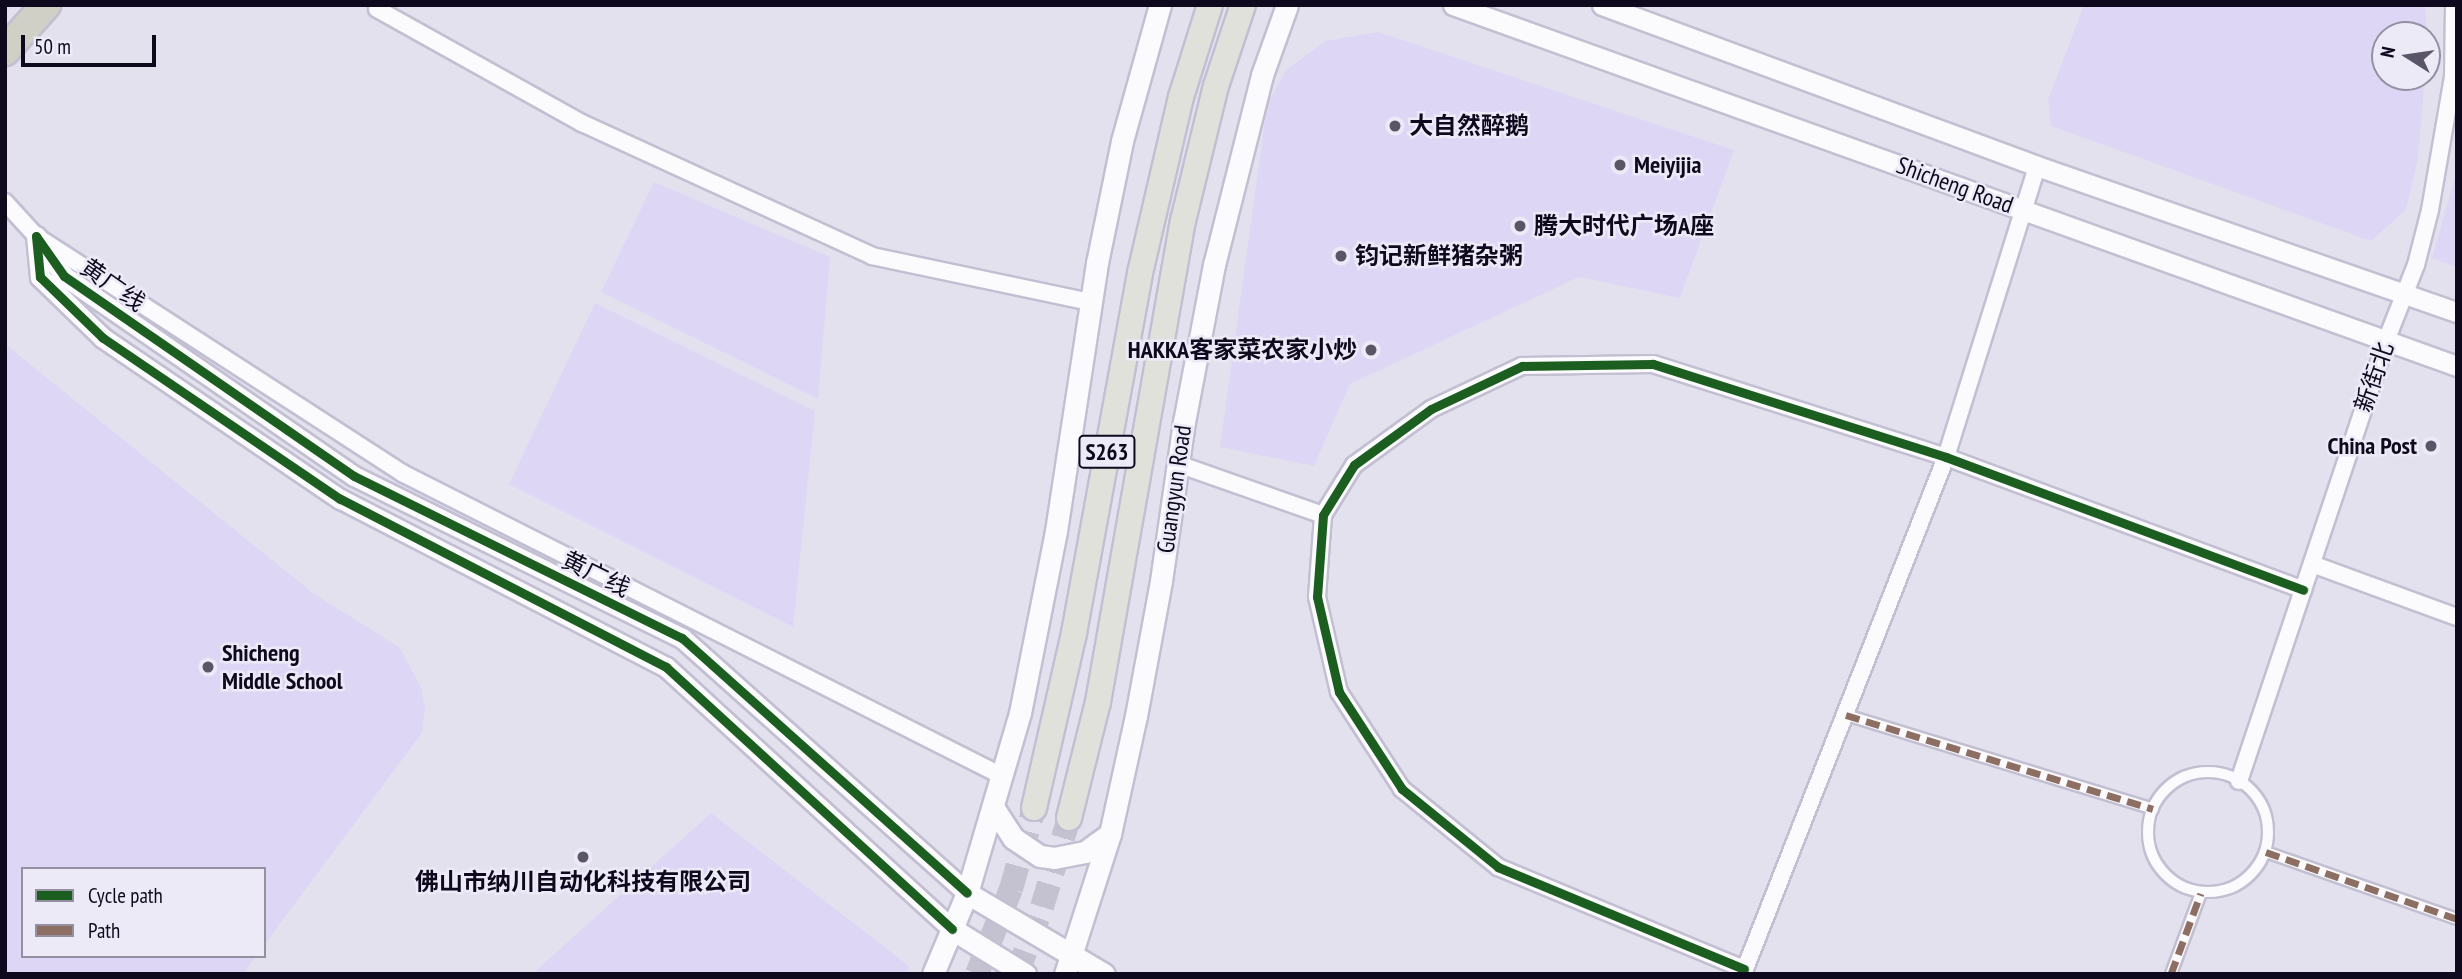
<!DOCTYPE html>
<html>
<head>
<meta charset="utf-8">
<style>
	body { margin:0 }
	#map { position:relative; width:2462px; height:979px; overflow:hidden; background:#e4e1ef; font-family:"PT Sans Narrow","Noto Sans SC",sans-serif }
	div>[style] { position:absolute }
	.built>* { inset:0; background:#ddd7f5 }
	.primary-tunnel>* { height:24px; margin-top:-12px; transform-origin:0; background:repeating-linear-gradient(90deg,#c4c1d0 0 24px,transparent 0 36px) }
	.roads { filter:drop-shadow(2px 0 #c3bfd2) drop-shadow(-2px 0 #c3bfd2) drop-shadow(0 2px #c3bfd2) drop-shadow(0 -2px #c3bfd2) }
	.pedestrian>* { height:10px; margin:-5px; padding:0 5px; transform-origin:5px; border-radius:5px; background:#fbfafd }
	.pedestrian>.ring { margin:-5px; padding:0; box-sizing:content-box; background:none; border:10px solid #fbfafd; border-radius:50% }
	.minor>* { height:16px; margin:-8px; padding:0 8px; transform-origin:8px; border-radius:8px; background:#fbfafd }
	.tertiary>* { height:19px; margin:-9.5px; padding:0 9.5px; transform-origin:9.5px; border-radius:9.5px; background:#fbfafd }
	.secondary>* { height:21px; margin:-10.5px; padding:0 10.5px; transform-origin:10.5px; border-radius:10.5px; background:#fbfafd }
	.primary>* { height:24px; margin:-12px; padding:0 12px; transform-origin:12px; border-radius:12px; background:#e1e1dc }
	.motorway>* { height:28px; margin:-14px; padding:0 14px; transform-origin:14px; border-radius:14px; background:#d0d0c7 }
	.quiet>* { height:7px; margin-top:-3.5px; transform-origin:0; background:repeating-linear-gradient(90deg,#8d6e63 0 14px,transparent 0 21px) }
	.cycleway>* { height:9px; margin:-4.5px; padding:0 4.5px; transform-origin:4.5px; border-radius:4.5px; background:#1b5e20 }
	.dots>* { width:19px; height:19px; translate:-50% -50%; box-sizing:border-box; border:4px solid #edeaf8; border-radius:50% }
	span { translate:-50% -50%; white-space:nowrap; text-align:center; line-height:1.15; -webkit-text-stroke:5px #edeaf8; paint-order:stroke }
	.shield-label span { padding:2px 5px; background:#edeaf8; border:2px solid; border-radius:5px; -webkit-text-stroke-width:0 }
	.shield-label { font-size:23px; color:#0f091e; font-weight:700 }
	.poi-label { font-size:24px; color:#0f091e; font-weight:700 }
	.left { translate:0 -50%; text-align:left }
	.right { translate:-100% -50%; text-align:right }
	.street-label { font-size:24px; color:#0f091e }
	.frame { position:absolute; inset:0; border:7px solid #0f091e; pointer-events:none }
	.legend { position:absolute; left:21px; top:867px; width:245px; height:91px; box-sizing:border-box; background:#edeaf8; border:2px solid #9490a1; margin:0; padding:9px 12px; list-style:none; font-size:21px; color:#0f091e }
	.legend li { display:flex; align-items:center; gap:14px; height:35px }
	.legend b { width:35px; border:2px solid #9490a1 }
	.north { position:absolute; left:2371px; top:21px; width:70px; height:70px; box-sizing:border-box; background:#edeaf8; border:2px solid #9490a1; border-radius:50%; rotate:282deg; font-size:19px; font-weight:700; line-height:28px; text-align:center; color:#0f091e }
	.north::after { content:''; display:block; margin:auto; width:24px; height:32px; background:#5a5567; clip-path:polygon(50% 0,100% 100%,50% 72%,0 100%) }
	.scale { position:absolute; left:21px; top:35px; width:135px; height:32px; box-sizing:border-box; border:4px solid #0f091e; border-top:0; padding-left:9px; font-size:21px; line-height:24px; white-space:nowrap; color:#0f091e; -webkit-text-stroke:5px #edeaf8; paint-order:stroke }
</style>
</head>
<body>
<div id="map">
	<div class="built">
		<div style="clip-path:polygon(2084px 5px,2425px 5px,2428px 47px,2427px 61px,2427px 35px,2385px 35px,2385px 77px,2425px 77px,2418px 158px,2406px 210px,2371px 241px,2051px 126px,2048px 100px)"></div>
		<div style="clip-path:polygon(1378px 32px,1734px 150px,1680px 298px,1579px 277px,1350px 384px,1314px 466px,1220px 447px,1267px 105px,1286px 70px,1325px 41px)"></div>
		<div style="clip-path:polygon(2457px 170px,2457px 267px,2432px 258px)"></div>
		<div style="clip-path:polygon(654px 182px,830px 257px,818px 399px,601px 292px)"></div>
		<div style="clip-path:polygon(595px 303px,815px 411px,793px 627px,509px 484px)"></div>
		<div style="clip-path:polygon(5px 344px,313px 593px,399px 647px,421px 687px,425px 709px,422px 733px,264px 945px,264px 869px,23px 869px,23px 956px,256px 956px,243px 974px,5px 974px)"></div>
		<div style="clip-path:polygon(711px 813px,909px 966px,906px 974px,532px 974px)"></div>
	</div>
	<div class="primary-tunnel">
		<div style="left:977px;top:974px;width:92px;rotate:-68.2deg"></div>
		<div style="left:1011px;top:889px;width:84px;rotate:-74.1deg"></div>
		<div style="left:1017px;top:974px;width:72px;rotate:-69.5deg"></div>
		<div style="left:1042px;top:907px;width:93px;rotate:-73.1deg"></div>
	</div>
	<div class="roads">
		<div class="pedestrian">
			<div style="left:1846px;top:715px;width:321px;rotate:17deg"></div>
			<div class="ring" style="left:2148px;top:772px;width:110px;height:110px"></div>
			<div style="left:2266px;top:852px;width:202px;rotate:19.3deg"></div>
			<div style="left:2171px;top:974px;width:86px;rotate:-69.7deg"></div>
		</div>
		<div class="minor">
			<div style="left:377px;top:9px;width:235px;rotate:29.1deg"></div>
			<div style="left:582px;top:123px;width:319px;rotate:24.6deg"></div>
			<div style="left:872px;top:256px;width:224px;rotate:11.9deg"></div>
			<div style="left:5px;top:202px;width:46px;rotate:47.6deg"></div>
			<div style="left:36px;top:236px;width:436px;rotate:32.9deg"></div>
			<div style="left:402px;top:473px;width:672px;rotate:26.79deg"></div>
			<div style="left:1178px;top:464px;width:154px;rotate:19.4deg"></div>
			<div style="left:2312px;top:564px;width:154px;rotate:20.1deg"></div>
			<div style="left:2239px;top:781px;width:464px;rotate:-71.5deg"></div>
			<div style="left:2386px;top:341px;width:82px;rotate:-68.5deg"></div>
			<div style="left:2416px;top:265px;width:57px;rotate:-75.7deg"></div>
			<div style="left:2430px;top:210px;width:135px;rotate:-80.2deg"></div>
			<div style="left:2453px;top:77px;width:72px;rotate:-89.2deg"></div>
			<div style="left:1744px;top:969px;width:266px;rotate:-157.5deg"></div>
			<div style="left:1498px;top:867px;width:124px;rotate:-140.9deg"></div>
			<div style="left:1402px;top:789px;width:116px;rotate:-123deg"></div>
			<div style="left:1339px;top:692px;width:98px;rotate:-103deg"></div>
			<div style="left:1317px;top:597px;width:82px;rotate:-85.8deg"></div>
			<div style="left:1323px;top:515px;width:59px;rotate:-58.2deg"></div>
			<div style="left:1354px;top:465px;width:95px;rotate:-36deg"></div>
			<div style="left:1431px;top:409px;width:101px;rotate:-25.3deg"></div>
			<div style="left:1522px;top:366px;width:131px;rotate:-0.9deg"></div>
			<div style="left:1653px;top:364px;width:307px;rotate:17.6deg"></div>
			<div style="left:1946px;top:457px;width:381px;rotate:20.4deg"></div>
			<div style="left:1743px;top:974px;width:555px;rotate:-68.56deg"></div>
			<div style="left:1946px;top:457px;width:305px;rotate:-72.6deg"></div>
		</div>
		<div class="tertiary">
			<div style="left:1453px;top:5px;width:1067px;rotate:19.78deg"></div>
			<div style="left:1602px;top:5px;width:464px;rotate:20.3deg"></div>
			<div style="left:2037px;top:166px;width:445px;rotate:19.2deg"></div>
			<div style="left:952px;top:929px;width:388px;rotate:-137.5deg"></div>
			<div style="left:666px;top:667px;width:367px;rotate:-152.7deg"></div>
			<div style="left:340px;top:499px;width:287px;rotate:-145.8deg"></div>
			<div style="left:103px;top:338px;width:88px;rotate:-135.9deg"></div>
			<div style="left:40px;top:277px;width:41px;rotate:-95.6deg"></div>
			<div style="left:36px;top:236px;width:49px;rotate:55deg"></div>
			<div style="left:64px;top:276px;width:352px;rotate:34.6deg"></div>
			<div style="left:354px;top:476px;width:366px;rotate:26.3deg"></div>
			<div style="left:682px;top:638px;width:382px;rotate:41.8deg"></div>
		</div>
		<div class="secondary">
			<div style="left:993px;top:807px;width:37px;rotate:57deg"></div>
			<div style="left:1013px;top:838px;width:32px;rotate:34deg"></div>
			<div style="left:1040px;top:856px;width:14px;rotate:8deg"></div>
			<div style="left:1054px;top:858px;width:32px;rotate:-11deg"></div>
			<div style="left:1085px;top:852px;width:31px;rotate:-36deg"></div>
			<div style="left:967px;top:893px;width:159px;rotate:30.6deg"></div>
			<div style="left:952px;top:929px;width:86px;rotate:31.7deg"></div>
			<div style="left:933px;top:974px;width:88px;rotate:-67.2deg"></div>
			<div style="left:967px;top:893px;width:188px;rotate:-73.6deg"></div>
			<div style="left:1020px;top:713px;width:186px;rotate:-78.8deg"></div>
			<div style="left:1056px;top:531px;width:271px;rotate:-81.3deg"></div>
			<div style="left:1097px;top:263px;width:125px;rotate:-78.4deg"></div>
			<div style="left:1122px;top:141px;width:141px;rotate:-74.4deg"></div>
			<div style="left:1065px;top:974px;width:147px;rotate:-72.2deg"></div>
			<div style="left:1110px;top:834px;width:121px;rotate:-77.6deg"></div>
			<div style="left:1136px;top:716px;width:137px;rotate:-79.5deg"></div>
			<div style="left:1161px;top:581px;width:161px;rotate:-81.8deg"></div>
			<div style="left:1184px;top:422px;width:160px;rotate:-79.2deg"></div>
			<div style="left:1214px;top:265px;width:196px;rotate:-75.8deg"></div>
			<div style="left:1262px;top:75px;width:74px;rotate:-70.3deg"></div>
		</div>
		<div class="primary">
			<div style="left:1034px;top:808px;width:180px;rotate:-77.1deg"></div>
			<div style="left:1074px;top:633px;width:366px;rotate:-79.6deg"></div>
			<div style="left:1140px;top:273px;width:181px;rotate:-76.9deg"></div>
			<div style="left:1181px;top:97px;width:96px;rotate:-72.5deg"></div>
			<div style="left:1069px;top:818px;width:120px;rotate:-76deg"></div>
			<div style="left:1098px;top:702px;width:488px;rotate:-80deg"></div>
			<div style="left:1183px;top:221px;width:139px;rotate:-76.3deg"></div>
			<div style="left:1216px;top:86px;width:85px;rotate:-71.6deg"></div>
		</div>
		<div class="motorway">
			<div style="left:5px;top:51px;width:62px;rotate:-48.3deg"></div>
		</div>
	</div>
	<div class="quiet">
		<div style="left:1846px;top:715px;width:321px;rotate:17deg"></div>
		<div style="left:2266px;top:852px;width:202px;rotate:19.3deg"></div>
		<div style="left:2171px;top:974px;width:86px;rotate:-69.7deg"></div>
	</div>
	<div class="cycleway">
		<div style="left:952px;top:929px;width:388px;rotate:-137.5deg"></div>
		<div style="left:666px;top:667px;width:367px;rotate:-152.7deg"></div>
		<div style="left:340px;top:499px;width:287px;rotate:-145.8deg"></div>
		<div style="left:103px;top:338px;width:88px;rotate:-135.9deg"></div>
		<div style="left:40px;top:277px;width:41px;rotate:-95.6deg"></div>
		<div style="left:36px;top:236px;width:49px;rotate:55deg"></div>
		<div style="left:64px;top:276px;width:352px;rotate:34.6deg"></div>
		<div style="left:354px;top:476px;width:366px;rotate:26.3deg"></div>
		<div style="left:682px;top:638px;width:382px;rotate:41.8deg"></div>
		<div style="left:1744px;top:969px;width:266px;rotate:-157.5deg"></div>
		<div style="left:1498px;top:867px;width:124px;rotate:-140.9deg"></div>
		<div style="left:1402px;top:789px;width:116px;rotate:-123deg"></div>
		<div style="left:1339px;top:692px;width:98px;rotate:-103deg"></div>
		<div style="left:1317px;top:597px;width:82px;rotate:-85.8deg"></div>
		<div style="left:1323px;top:515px;width:59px;rotate:-58.2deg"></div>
		<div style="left:1354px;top:465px;width:95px;rotate:-36deg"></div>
		<div style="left:1431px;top:409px;width:101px;rotate:-25.3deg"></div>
		<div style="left:1522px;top:366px;width:131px;rotate:-0.9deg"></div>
		<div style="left:1653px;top:364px;width:307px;rotate:17.6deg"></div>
		<div style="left:1946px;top:457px;width:381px;rotate:20.4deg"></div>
	</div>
	<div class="dots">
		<div style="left:1395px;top:126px;background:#5a5567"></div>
		<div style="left:1620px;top:165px;background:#5a5567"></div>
		<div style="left:1520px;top:226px;background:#5a5567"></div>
		<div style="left:1341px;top:256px;background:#5a5567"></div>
		<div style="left:1371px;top:350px;background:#5a5567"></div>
		<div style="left:2431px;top:446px;background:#5a5567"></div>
		<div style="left:208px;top:667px;background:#5a5567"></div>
		<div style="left:583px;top:857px;background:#5a5567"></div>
	</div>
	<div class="shield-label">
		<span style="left:1107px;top:452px">S263</span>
	</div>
	<div class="poi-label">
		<span class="left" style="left:1409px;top:126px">大自然醉鹅</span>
		<span class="left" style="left:1634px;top:165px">Meiyijia</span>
		<span class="left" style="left:1534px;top:226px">腾大时代广场A座</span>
		<span class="left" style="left:1355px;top:256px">钧记新鲜猪杂粥</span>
		<span class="right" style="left:1357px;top:350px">HAKKA客家菜农家小炒</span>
		<span class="right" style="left:2417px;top:446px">China Post</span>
		<span class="left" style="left:222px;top:667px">Shicheng<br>Middle School</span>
		<span style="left:583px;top:882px">佛山市纳川自动化科技有限公司</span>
	</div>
	<div class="street-label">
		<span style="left:1955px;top:185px;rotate:20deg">Shicheng Road</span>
		<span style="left:113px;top:285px;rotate:35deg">黄广线</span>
		<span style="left:2374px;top:377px;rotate:-71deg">新街北</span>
		<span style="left:1174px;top:489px;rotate:-82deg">Guangyun Road</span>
		<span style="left:596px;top:574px;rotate:26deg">黄广线</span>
	</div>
	<div class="frame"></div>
	<ul class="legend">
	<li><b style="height:9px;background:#1b5e20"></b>Cycle path</li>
	<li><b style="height:9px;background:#8d6e63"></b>Path</li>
	</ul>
	<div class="north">N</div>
	<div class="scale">50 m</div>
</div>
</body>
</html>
